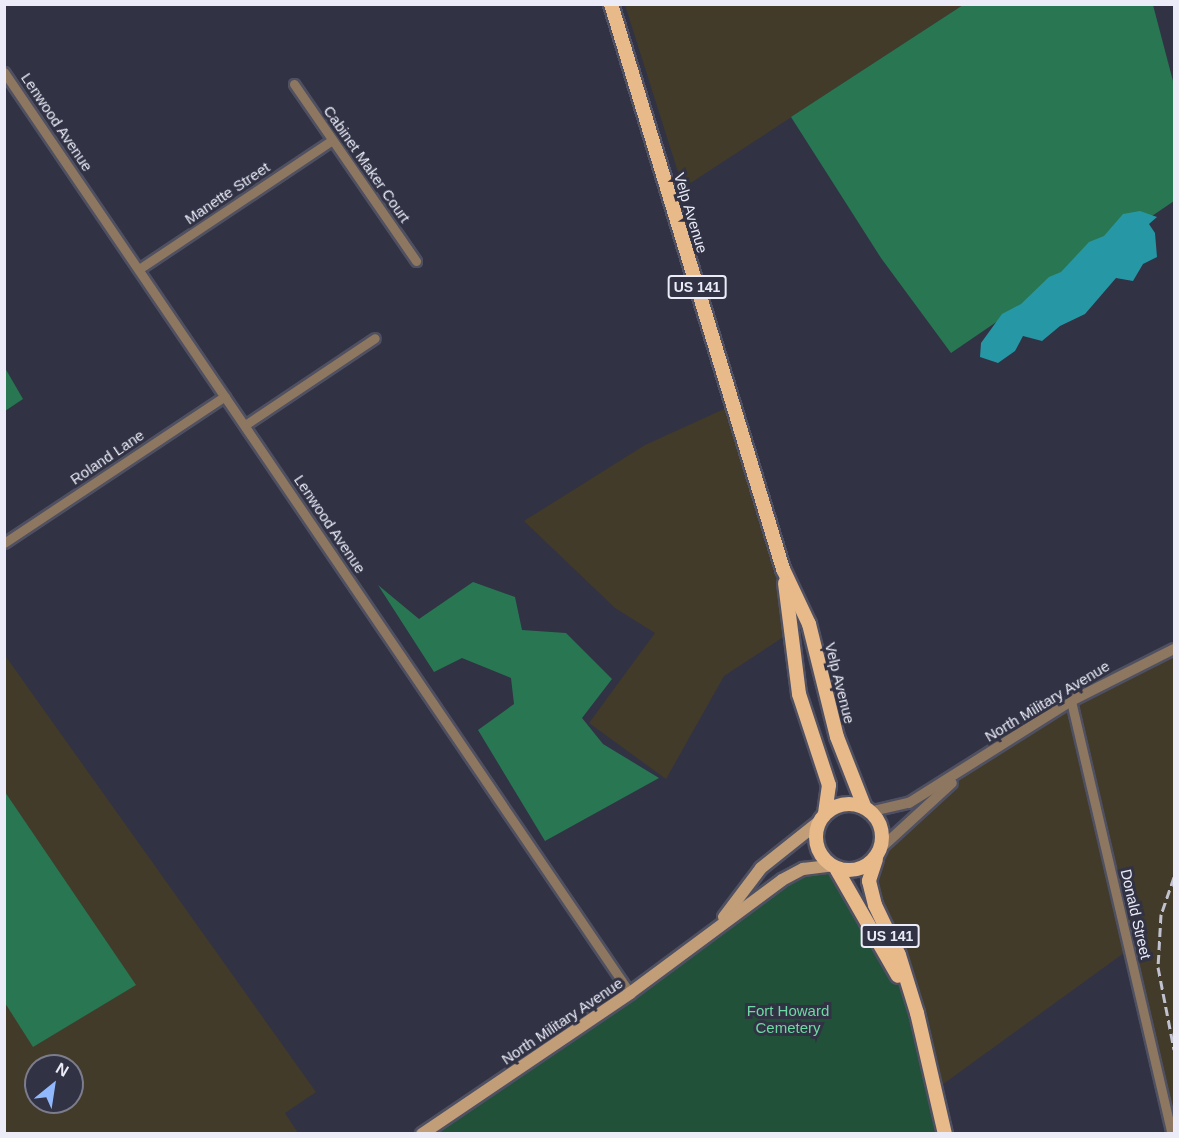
<!DOCTYPE html>
<html>
<head>
<meta charset="utf-8">
<style>
	body { margin:0 }
	#map { position:relative; width:1179px; height:1138px; overflow:hidden; background:#313244; font-family:Helvetica,sans-serif }
	div>[style] { position:absolute }
	.industrial>* { inset:0; background:#423b2a }
	.green>* { inset:0; background:#215139 }
	.forest>* { inset:0; background:#287752 }
	.water>* { inset:0; background:#2697a5 }
	.roads { filter:drop-shadow(2px 0 #4f5061) drop-shadow(-2px 0 #4f5061) drop-shadow(0 2px #4f5061) drop-shadow(0 -2px #4f5061) }
	.minor>* { height:9px; margin:-4.5px; padding:0 4.5px; transform-origin:4.5px; border-radius:4.5px; background:#8e7760 }
	.tertiary>* { height:10px; margin:-5px; padding:0 5px; transform-origin:5px; border-radius:5px; background:#8e7760 }
	.secondary>* { height:12px; margin:-6px; padding:0 6px; transform-origin:6px; border-radius:6px; background:#c19d78 }
	.primary>* { height:14px; margin:-7px; padding:0 7px; transform-origin:7px; border-radius:7px; background:#e8b989 }
	.primary>.ring { margin:-7px; padding:0; box-sizing:content-box; background:none; border:14px solid #e8b989; border-radius:50% }
	.rail>* { height:3px; margin-top:-1.5px; transform-origin:0; background:repeating-linear-gradient(90deg,#c1c2cf 0 9px,transparent 0 13.5px) }
	span { translate:-50% -50%; white-space:nowrap; text-align:center; line-height:1.15; -webkit-text-stroke:6px #313244; paint-order:stroke }
	.shield-label span { padding:2px 4px; background:#313244; border:2px solid; border-radius:4px; -webkit-text-stroke-width:0 }
	.shield-label { font-size:14px; color:#ebecf8; font-weight:700 }
	.street-label { font-size:15px; color:#ebecf8 }
	.park-label { font-size:15px; color:#6ed9a2 }
	.frame { position:absolute; inset:0; border:6px solid #ebecf8; pointer-events:none }
	.north { position:absolute; left:24px; top:1054px; width:60px; height:60px; box-sizing:border-box; background:#313244; border:2px solid #7b7c8c; border-radius:50%; rotate:30deg; font-size:16px; font-weight:700; line-height:24px; text-align:center; color:#ebecf8 }
	.north::after { content:''; display:block; margin:auto; width:21px; height:27px; background:#91b8fd; clip-path:polygon(50% 0,100% 100%,50% 72%,0 100%) }
</style>
</head>
<body>
<div id="map">
	<div class="industrial">
		<div style="clip-path:polygon(625px 5px,625px 4px,963px 5px,683px 188px)"></div>
		<div style="clip-path:polygon(733px 405px,783px 569px,791px 632px,724px 676px,666px 779px,589px 723px,655px 633px,615px 608px,524px 521px,645px 445px)"></div>
		<div style="clip-path:polygon(1174px 649px,1174px 1133px,1128px 950px,935px 1090px,875px 905px,876px 859px,881px 848px,970px 767px)"></div>
		<div style="clip-path:polygon(evenodd,4px 654px,316px 1092px,285px 1113px,298px 1133px,5px 1133px,4px 654px,36px 1066px,72px 1066px,72px 1102px,36px 1102px,36px 1066px)"></div>
	</div>
	<div class="green">
		<div style="clip-path:polygon(829px 866px,890px 960px,917px 1013px,945px 1134px,422px 1134px,782px 880px)"></div>
	</div>
	<div class="forest">
		<div style="clip-path:polygon(963px 5px,1153px 5px,1174px 85px,1174px 201px,951px 353px,881px 258px,791px 117px)"></div>
		<div style="clip-path:polygon(5px 368px,23px 399px,5px 411px,4px 411px)"></div>
		<div style="clip-path:polygon(473px 582px,515px 597px,522px 630px,566px 633px,612px 679px,582px 718px,603px 744px,659px 778px,545px 841px,478px 730px,514px 704px,511px 678px,462px 658px,434px 672px,378px 585px,419px 619px)"></div>
		<div style="clip-path:polygon(5px 792px,136px 985px,33px 1047px,5px 1003px)"></div>
	</div>
	<div class="water">
		<div style="clip-path:polygon(1140px 211px,1157px 217px,1149px 224px,1155px 233px,1157px 257px,1143px 264px,1133px 281px,1116px 278px,1085px 314px,1060px 326px,1042px 341px,1023px 336px,1015px 351px,998px 363px,980px 357px,981px 343px,1002px 314px,1021px 304px,1049px 277px,1061px 272px,1089px 242px,1104px 236px,1123px 214px)"></div>
	</div>
	<div class="roads">
		<div class="minor">
			<div style="left:4px;top:72px;width:1114px;rotate:55.8deg"></div>
			<div style="left:294px;top:84px;width:215px;rotate:55.4deg"></div>
			<div style="left:139px;top:269px;width:231px;rotate:-33.7deg"></div>
			<div style="left:245px;top:425px;width:156px;rotate:-33.8deg"></div>
			<div style="left:4px;top:543px;width:265px;rotate:-33.6deg"></div>
			<div style="left:1071px;top:701px;width:445px;rotate:76.9deg"></div>
		</div>
		<div class="tertiary">
			<div style="left:873px;top:811px;width:37px;rotate:-13deg"></div>
			<div style="left:909px;top:803px;width:191px;rotate:-32.2deg"></div>
			<div style="left:1071px;top:701px;width:115px;rotate:-26.8deg"></div>
			<div style="left:881px;top:848px;width:96px;rotate:-42.5deg"></div>
		</div>
		<div class="secondary">
			<div style="left:724px;top:917px;width:61px;rotate:-52.9deg"></div>
			<div style="left:761px;top:868px;width:75px;rotate:-38.5deg"></div>
			<div style="left:422px;top:1134px;width:251px;rotate:-34.1deg"></div>
			<div style="left:630px;top:993px;width:189px;rotate:-36.6deg"></div>
			<div style="left:782px;top:880px;width:24px;rotate:-28deg"></div>
			<div style="left:803px;top:869px;width:26px;rotate:-7deg"></div>
		</div>
		<div class="primary">
			<div style="left:611px;top:4px;width:591px;rotate:73.07deg"></div>
			<div style="left:783px;top:569px;width:61px;rotate:64.7deg"></div>
			<div style="left:809px;top:624px;width:116px;rotate:76.1deg"></div>
			<div style="left:837px;top:737px;width:74px;rotate:68.6deg"></div>
			<div style="left:785px;top:583px;width:112px;rotate:82.8deg"></div>
			<div style="left:799px;top:694px;width:96px;rotate:71.8deg"></div>
			<div style="left:829px;top:785px;width:29px;rotate:98deg"></div>
			<div class="ring" style="left:816px;top:804px;width:52px;height:52px"></div>
			<div style="left:876px;top:859px;width:23px;rotate:108deg"></div>
			<div style="left:869px;top:881px;width:25px;rotate:76deg"></div>
			<div style="left:875px;top:905px;width:55px;rotate:64.4deg"></div>
			<div style="left:899px;top:955px;width:61px;rotate:72.8deg"></div>
			<div style="left:917px;top:1013px;width:124px;rotate:77deg"></div>
			<div style="left:837px;top:870px;width:122px;rotate:60.1deg"></div>
		</div>
	</div>
	<div class="rail">
		<div style="left:1174px;top:877px;width:39px;rotate:109deg"></div>
		<div style="left:1161px;top:914px;width:53px;rotate:93.2deg"></div>
		<div style="left:1158px;top:967px;width:84px;rotate:79deg"></div>
	</div>
	<div class="shield-label">
		<span style="left:697px;top:287px">US 141</span>
		<span style="left:890px;top:936px">US 141</span>
	</div>
	<div class="street-label">
		<span style="left:57px;top:122px;rotate:56deg">Lenwood Avenue</span>
		<span style="left:367px;top:164px;rotate:55deg">Cabinet Maker Court</span>
		<span style="left:227px;top:193px;rotate:-34deg">Manette Street</span>
		<span style="left:691px;top:213px;rotate:73deg">Velp Avenue</span>
		<span style="left:107px;top:457px;rotate:-34deg">Roland Lane</span>
		<span style="left:330px;top:524px;rotate:56deg">Lenwood Avenue</span>
		<span style="left:840px;top:683px;rotate:76deg">Velp Avenue</span>
		<span style="left:1047px;top:701px;rotate:-31deg">North Military Avenue</span>
		<span style="left:1136px;top:914px;rotate:77deg">Donald Street</span>
		<span style="left:562px;top:1021px;rotate:-34deg">North Military Avenue</span>
	</div>
	<div class="park-label">
		<span style="left:788px;top:1019px">Fort Howard<br>Cemetery</span>
	</div>
	<div class="frame"></div>
	<div class="north">N</div>
</div>
</body>
</html>
